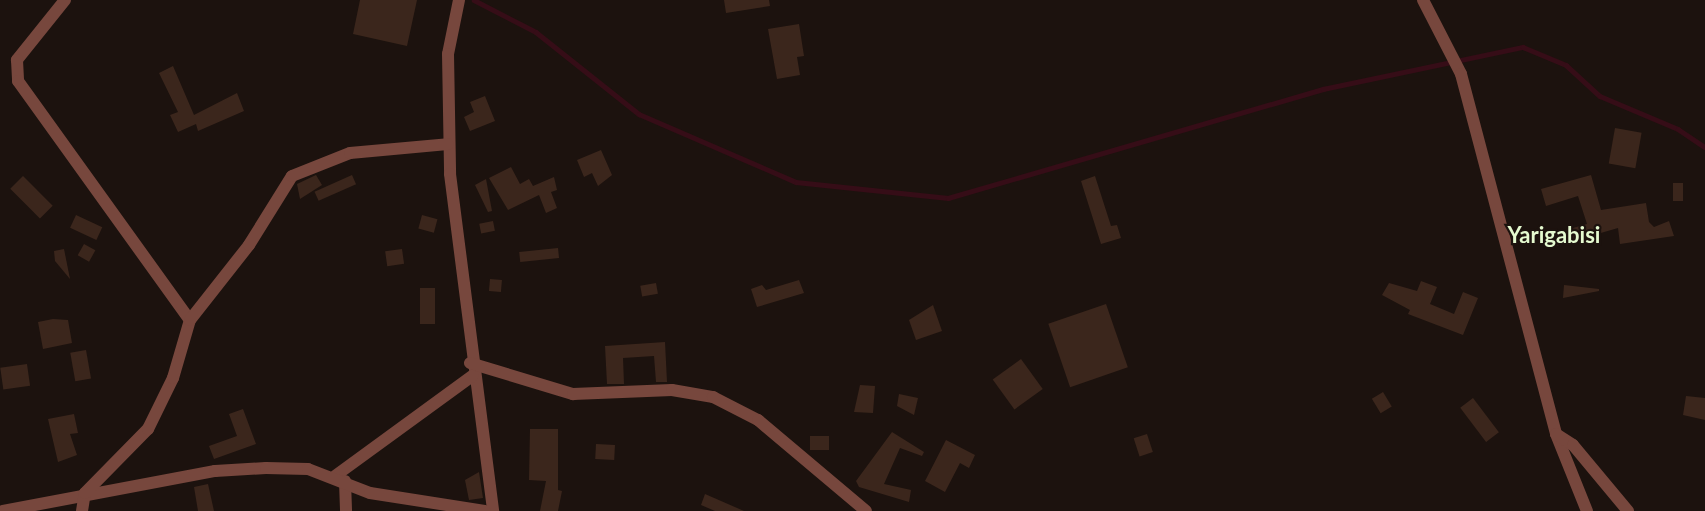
<!DOCTYPE html>
<html>
<head>
<meta charset="utf-8">
<style>
	body { margin:0 }
	#map { position:relative; width:1705px; height:511px; overflow:hidden; background:#1c120e; font-family:Lato,sans-serif }
	div>[style] { position:absolute }
	.stream>* { height:4.5px; margin:-2.25px; padding:0 2.25px; transform-origin:2.25px; border-radius:2.25px; background:#360d17 }
	.building>* { inset:0; background:#3b261c; transform-origin:0 0 }
	.minor>* { height:12px; margin:-6px; padding:0 6px; transform-origin:6px; border-radius:6px; background:#77473d }
	span { translate:-50% -50%; white-space:nowrap; text-align:center; line-height:1.15; -webkit-text-stroke:4.5px #1c120e; paint-order:stroke }
	.district-label { font-size:22px; color:#e5fad0; font-weight:700 }
</style>
</head>
<body>
<div id="map">
	<div class="stream">
		<div style="left:474px;top:0;width:70px;rotate:27.3deg"></div>
		<div style="left:536px;top:32px;width:132px;rotate:38.5deg"></div>
		<div style="left:639px;top:114px;width:171px;rotate:23.4deg"></div>
		<div style="left:796px;top:182px;width:153px;rotate:6deg"></div>
		<div style="left:948px;top:198px;width:391px;rotate:-16.2deg"></div>
		<div style="left:1323px;top:89px;width:204px;rotate:-11.9deg"></div>
		<div style="left:1523px;top:47px;width:47px;rotate:22.7deg"></div>
		<div style="left:1566px;top:65px;width:46px;rotate:42.4deg"></div>
		<div style="left:1600px;top:96px;width:85px;rotate:22.9deg"></div>
		<div style="left:1678px;top:129px;width:32px;rotate:34deg"></div>
	</div>
	<div class="building">
		<div style="clip-path:polygon(360px 0,417px 0,407px 46px,353px 34px)"></div>
		<div style="clip-path:polygon(724px 0,769px 0,770px 6px,726px 13px)"></div>
		<div style="clip-path:polygon(799px 24px,804px 56px,797px 57px,800px 75px,777px 79px,768px 29px)"></div>
		<div style="clip-path:polygon(173px 66px,194px 115px,237px 93px,244px 111px,198px 131px,196px 124px,178px 132px,170px 115px,178px 112px,159px 73px)"></div>
		<div style="clip-path:polygon(485px 96px,495px 121px,470px 131px,464px 117px,474px 112px,470px 102px)"></div>
		<div style="left:1615px;top:128px;width:27px;height:36px;rotate:10deg"></div>
		<div style="clip-path:polygon(601px 150px,612px 175px,598px 186px,592px 173px,584px 177px,577px 160px)"></div>
		<div style="clip-path:polygon(511px 167px,520px 184px,529px 179px,533px 186px,554px 177px,557px 190px,551px 192px,557px 208px,546px 213px,539px 195px,508px 210px,489px 178px)"></div>
		<div style="clip-path:polygon(316px 175px,322px 185px,300px 199px,297px 184px)"></div>
		<div style="left:352px;top:175px;width:10px;height:41px;rotate:66deg"></div>
		<div style="clip-path:polygon(1591px 175px,1601px 210px,1646px 203px,1649px 222px,1654px 227px,1669px 221px,1674px 236px,1620px 244px,1618px 228px,1549px 248px,1545px 236px,1587px 224px,1578px 196px,1546px 206px,1541px 189px)"></div>
		<div style="left:23px;top:176px;width:42px;height:18px;rotate:45deg"></div>
		<div style="clip-path:polygon(1095px 176px,1111px 226px,1117px 225px,1121px 238px,1101px 244px,1081px 181px)"></div>
		<div style="clip-path:polygon(486px 179px,492px 211px,488px 212px,475px 185px)"></div>
		<div style="left:1673px;top:183px;width:10px;height:18px"></div>
		<div style="left:76px;top:215px;width:29px;height:14px;rotate:25deg"></div>
		<div style="left:422px;top:215px;width:16px;height:14px;rotate:15deg"></div>
		<div style="left:493px;top:221px;width:10px;height:14px;rotate:79deg"></div>
		<div style="left:84px;top:244px;width:13px;height:13px;rotate:29deg"></div>
		<div style="left:558px;top:248px;width:10px;height:39px;rotate:84deg"></div>
		<div style="clip-path:polygon(64px 249px,70px 279px,55px 261px,54px 251px)"></div>
		<div style="left:402px;top:249px;width:15px;height:17px;rotate:82deg"></div>
		<div style="left:490px;top:279px;width:12px;height:12px;rotate:5deg"></div>
		<div style="clip-path:polygon(799px 280px,804px 293px,757px 307px,751px 289px,762px 285px,766px 290px)"></div>
		<div style="clip-path:polygon(1421px 281px,1437px 287px,1430px 304px,1454px 314px,1463px 292px,1478px 298px,1463px 335px,1408px 314px,1410px 310px,1382px 295px,1389px 283px,1417px 291px)"></div>
		<div style="left:656px;top:283px;width:11px;height:16px;rotate:80deg"></div>
		<div style="clip-path:polygon(1564px 285px,1599px 289px,1599px 291px,1563px 298px)"></div>
		<div style="left:420px;top:288px;width:15px;height:36px"></div>
		<div style="left:1106px;top:304px;width:67px;height:61px;rotate:71deg"></div>
		<div style="clip-path:polygon(933px 305px,942px 331px,916px 340px,909px 320px)"></div>
		<div style="clip-path:polygon(53px 319px,68px 320px,72px 343px,43px 349px,38px 322px)"></div>
		<div style="clip-path:polygon(665px 342px,667px 382px,656px 382px,654px 356px,623px 358px,624px 384px,607px 384px,605px 346px)"></div>
		<div style="left:86px;top:350px;width:29px;height:16px;rotate:80deg"></div>
		<div style="left:1021px;top:359px;width:37px;height:35px;rotate:54deg"></div>
		<div style="left:27px;top:364px;width:22px;height:27px;rotate:82deg"></div>
		<div style="clip-path:polygon(860px 385px,875px 386px,873px 413px,854px 412px)"></div>
		<div style="left:1383px;top:392px;width:17px;height:13px;rotate:59deg"></div>
		<div style="clip-path:polygon(899px 394px,918px 398px,914px 415px,897px 406px)"></div>
		<div style="clip-path:polygon(1686px 396px,1705px 398px,1705px 420px,1683px 415px)"></div>
		<div style="left:1473px;top:398px;width:43px;height:16px;rotate:53deg"></div>
		<div style="clip-path:polygon(243px 409px,256px 444px,214px 459px,209px 446px,237px 436px,229px 414px)"></div>
		<div style="clip-path:polygon(74px 414px,78px 433px,70px 434px,77px 455px,58px 462px,48px 419px)"></div>
		<div style="clip-path:polygon(530px 429px,558px 429px,558px 490px,562px 491px,558px 511px,540px 511px,546px 481px,529px 480px)"></div>
		<div style="clip-path:polygon(892px 432px,924px 452px,922px 456px,900px 448px,884px 484px,911px 490px,909px 502px,859px 487px,856px 481px)"></div>
		<div style="left:1147px;top:434px;width:19px;height:14px;rotate:72deg"></div>
		<div style="left:810px;top:436px;width:19px;height:14px"></div>
		<div style="clip-path:polygon(946px 440px,975px 455px,969px 468px,960px 463px,945px 492px,925px 481px)"></div>
		<div style="left:596px;top:444px;width:19px;height:15px;rotate:3deg"></div>
		<div style="clip-path:polygon(479px 472px,483px 498px,469px 500px,465px 480px)"></div>
		<div style="clip-path:polygon(208px 484px,214px 511px,198px 511px,194px 487px)"></div>
		<div style="clip-path:polygon(705px 494px,744px 511px,715px 511px,701px 505px)"></div>
	</div>
	<div class="minor">
		<div style="left:65px;top:0;width:77px;rotate:128.7deg"></div>
		<div style="left:17px;top:60px;width:21px;rotate:87deg"></div>
		<div style="left:18px;top:81px;width:294px;rotate:54.3deg"></div>
		<div style="left:459px;top:0;width:55px;rotate:101.5deg"></div>
		<div style="left:448px;top:54px;width:120px;rotate:89deg"></div>
		<div style="left:450px;top:174px;width:340px;rotate:82.7deg"></div>
		<div style="left:1423px;top:0;width:83px;rotate:62.8deg"></div>
		<div style="left:1461px;top:74px;width:372px;rotate:75.2deg"></div>
		<div style="left:1556px;top:434px;width:83px;rotate:68.1deg"></div>
		<div style="left:470px;top:363px;width:108px;rotate:16.8deg"></div>
		<div style="left:573px;top:394px;width:99px;rotate:-2.3deg"></div>
		<div style="left:672px;top:390px;width:42px;rotate:9.7deg"></div>
		<div style="left:713px;top:397px;width:51px;rotate:27.1deg"></div>
		<div style="left:758px;top:420px;width:141px;rotate:40.1deg"></div>
		<div style="left:1556px;top:434px;width:20px;rotate:33deg"></div>
		<div style="left:1573px;top:445px;width:86px;rotate:50.2deg"></div>
		<div style="left:335px;top:476px;width:170px;rotate:-36.1deg"></div>
		<div style="left:345px;top:481px;width:30px;rotate:88deg"></div>
		<div style="left:3px;top:511px;width:216px;rotate:-10.7deg"></div>
		<div style="left:215px;top:471px;width:51px;rotate:-3.4deg"></div>
		<div style="left:266px;top:468px;width:42px;rotate:1.4deg"></div>
		<div style="left:308px;top:469px;width:66px;rotate:21.2deg"></div>
		<div style="left:370px;top:493px;width:116px;rotate:8.9deg"></div>
		<div style="left:82px;top:511px;width:18px;rotate:-81deg"></div>
		<div style="left:85px;top:493px;width:90px;rotate:-45.5deg"></div>
		<div style="left:148px;top:429px;width:57px;rotate:-63.9deg"></div>
		<div style="left:173px;top:378px;width:60px;rotate:-73.7deg"></div>
		<div style="left:190px;top:320px;width:95px;rotate:-51.8deg"></div>
		<div style="left:249px;top:245px;width:81px;rotate:-58.1deg"></div>
		<div style="left:292px;top:176px;width:62px;rotate:-21.6deg"></div>
		<div style="left:350px;top:153px;width:98px;rotate:-5.2deg"></div>
	</div>
	<div class="district-label">
		<span style="left:1554px;top:235px">Yarigabisi</span>
	</div>
</div>
</body>
</html>
